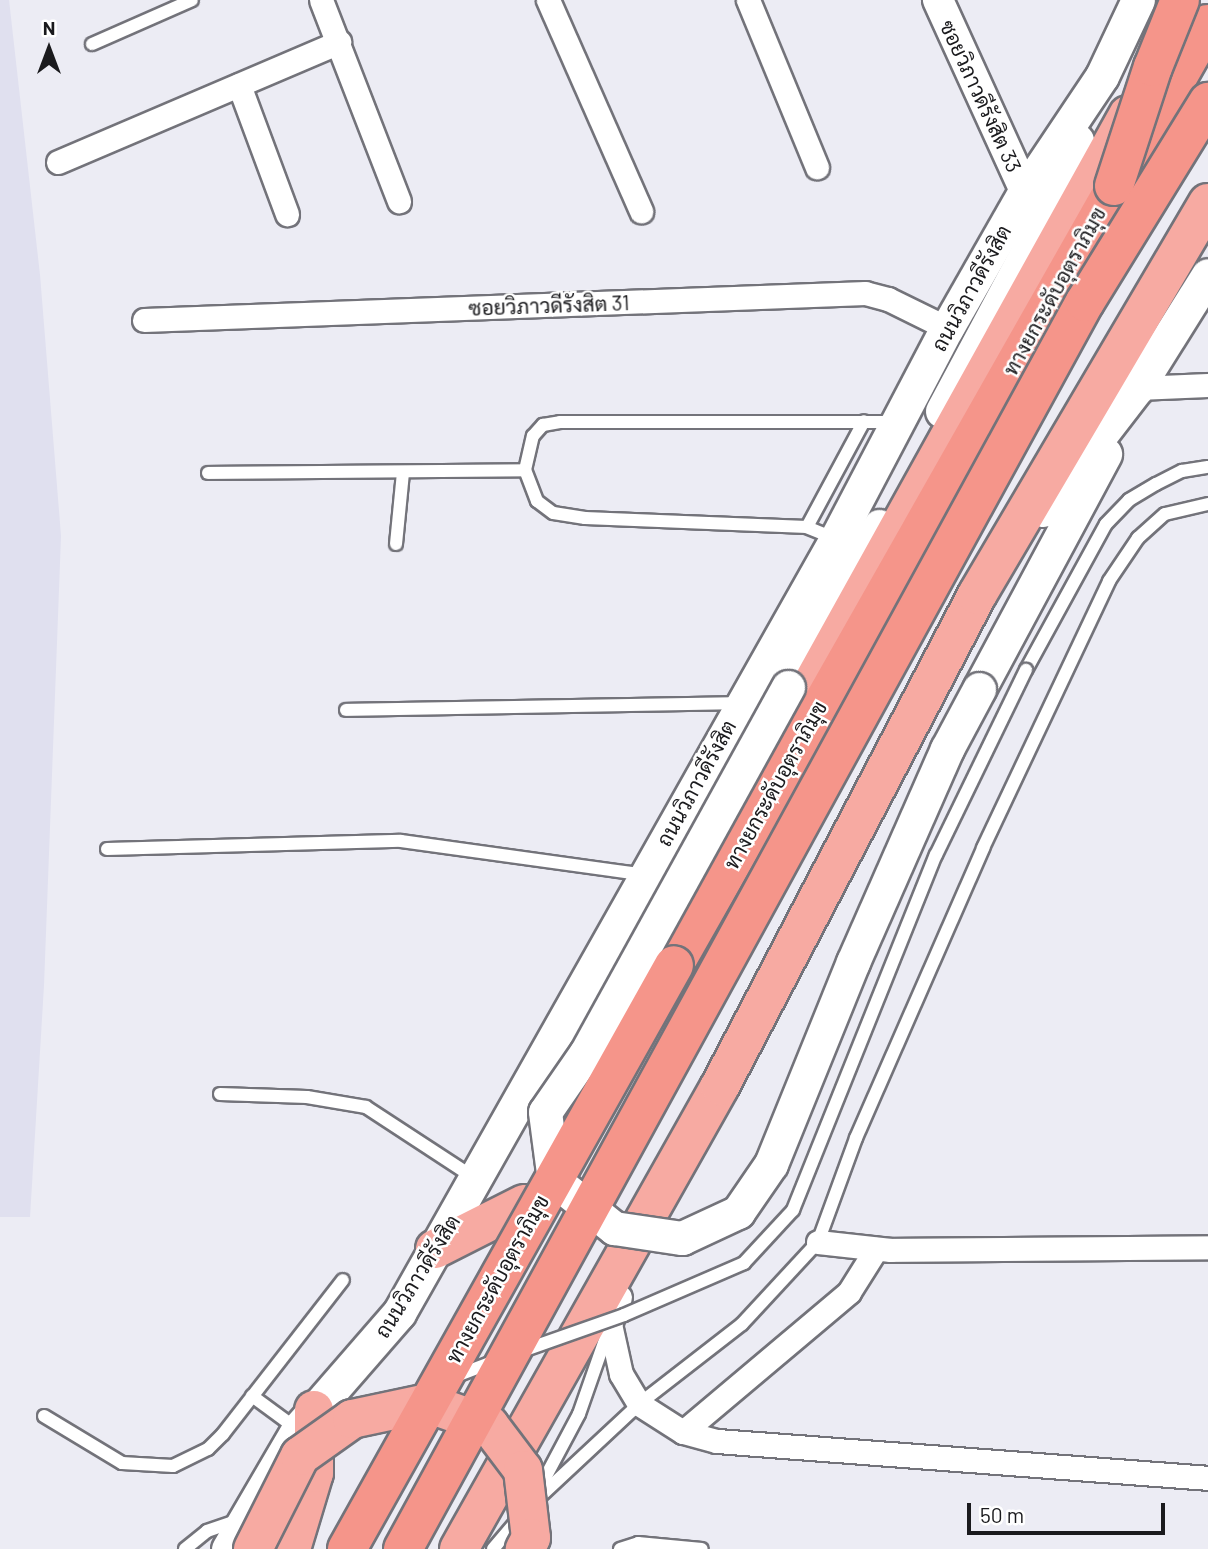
<!DOCTYPE html>
<html>
<head>
<meta charset="utf-8">
<style>
	body { margin:0 }
	#map { position:relative; width:1208px; height:1549px; overflow:hidden; background:#ececf4; font-family:Barlow,Sarabun,sans-serif }
	div>[style] { position:absolute }
	.built>* { inset:0; background:#e0e0ef }
	.roads { filter:drop-shadow(2px 0 #73737a) drop-shadow(-2px 0 #73737a) drop-shadow(0 2px #73737a) drop-shadow(0 -2px #73737a) }
	.service>* { height:12px; margin:-6px; padding:0 6px; transform-origin:6px; border-radius:6px; background:#fff }
	.minor>* { height:23px; margin:-11.5px; padding:0 11.5px; transform-origin:11.5px; border-radius:11.5px; background:#fff }
	.tertiary>* { height:30px; margin:-15px; padding:0 15px; transform-origin:15px; border-radius:15px; background:#fff }
	.secondary>* { height:33px; margin:-16.5px; padding:0 16.5px; transform-origin:16.5px; border-radius:16.5px; background:#fff }
	.trunk>* { height:38px; margin:-19px; padding:0 19px; transform-origin:19px; border-radius:19px; background:#f7aaa2 }
	.motorway>* { height:38px; margin:-19px; padding:0 19px; transform-origin:19px; border-radius:19px; background:#f5958a }
	.bridges { filter:drop-shadow(2px 0 #73737a) drop-shadow(-2px 0 #73737a) drop-shadow(0 2px #73737a) drop-shadow(0 -2px #73737a) }
	.service-bridge>* { height:12px; margin:-6px; padding:0 6px; transform-origin:6px; border-radius:6px; background:#fff }
	.secondary-bridge>* { height:33px; margin:-16.5px; padding:0 16.5px; transform-origin:16.5px; border-radius:16.5px; background:#fff }
	.trunk-bridge>* { height:38px; margin:-19px; padding:0 19px; transform-origin:19px; border-radius:19px; background:#f7aaa2 }
	.motorway-bridge>* { height:38px; margin:-19px; padding:0 19px; transform-origin:19px; border-radius:19px; background:#f5958a }
	span { translate:-50% -50%; white-space:nowrap; text-align:center; line-height:1.15; -webkit-text-stroke:5px #fff; paint-order:stroke }
	.street-label { font-size:21px; color:#1a1a1d }
	.north { position:absolute; left:14px; top:14px; width:70px; height:70px; -webkit-text-stroke:5px #fff; paint-order:stroke; rotate:0deg; font-size:19px; font-weight:700; line-height:28px; text-align:center; color:#1a1a1d }
	.north::after { content:''; display:block; margin:auto; width:24px; height:32px; background:#1a1a1d; clip-path:polygon(50% 0,100% 100%,50% 72%,0 100%) }
	.scale { position:absolute; left:967px; top:1503px; width:198px; height:32px; box-sizing:border-box; border:4px solid #1a1a1d; border-top:0; padding-left:9px; font-size:21px; line-height:24px; white-space:nowrap; color:#1a1a1d; -webkit-text-stroke:5px #fff; paint-order:stroke }
</style>
</head>
<body>
<div id="map">
	<div class="built">
		<div style="clip-path:polygon(0 0,9px 0,40px 275px,61px 536px,44px 985px,30px 1217px,0 1217px)"></div>
	</div>
	<div class="roads">
		<div class="service">
			<div style="left:92px;top:44px;width:109px;rotate:-23.7deg"></div>
			<div style="left:208px;top:473px;width:317px;rotate:-0.5deg"></div>
			<div style="left:807px;top:527px;width:120px;rotate:-61.7deg"></div>
			<div style="left:836px;top:539px;width:31px;rotate:-158deg"></div>
			<div style="left:807px;top:527px;width:222px;rotate:-177.7deg"></div>
			<div style="left:585px;top:518px;width:32px;rotate:-171deg"></div>
			<div style="left:553px;top:513px;width:20px;rotate:-143deg"></div>
			<div style="left:537px;top:501px;width:33px;rotate:-111deg"></div>
			<div style="left:525px;top:470px;width:35px;rotate:-77deg"></div>
			<div style="left:533px;top:436px;width:15px;rotate:-48deg"></div>
			<div style="left:543px;top:425px;width:17px;rotate:-10deg"></div>
			<div style="left:560px;top:422px;width:335px"></div>
			<div style="left:396px;top:544px;width:71px;rotate:-84.4deg"></div>
			<div style="left:1026px;top:670px;width:166px;rotate:-61.3deg"></div>
			<div style="left:1106px;top:524px;width:33px;rotate:-46deg"></div>
			<div style="left:1129px;top:500px;width:31px;rotate:-31deg"></div>
			<div style="left:1156px;top:484px;width:29px;rotate:-27deg"></div>
			<div style="left:1182px;top:471px;width:26px;rotate:-9deg"></div>
			<div style="left:346px;top:710px;width:394px;rotate:-1deg"></div>
			<div style="left:107px;top:849px;width:294px;rotate:-1.6deg"></div>
			<div style="left:401px;top:841px;width:246px;rotate:7.9deg"></div>
			<div style="left:220px;top:1094px;width:87px;rotate:2deg"></div>
			<div style="left:307px;top:1097px;width:60px;rotate:9.6deg"></div>
			<div style="left:366px;top:1107px;width:128px;rotate:33.2deg"></div>
			<div style="left:252px;top:1396px;width:56px;rotate:36.3deg"></div>
			<div style="left:44px;top:1416px;width:91px;rotate:31.1deg"></div>
			<div style="left:122px;top:1463px;width:51px;rotate:3.4deg"></div>
			<div style="left:173px;top:1466px;width:39px;rotate:-26deg"></div>
			<div style="left:208px;top:1449px;width:21px;rotate:-45deg"></div>
			<div style="left:223px;top:1434px;width:195px;rotate:-52.1deg"></div>
			<div style="left:537px;top:1493px;width:89px;rotate:-62deg"></div>
			<div style="left:579px;top:1414px;width:88px;rotate:-70.7deg"></div>
			<div style="left:533px;top:1503px;width:145px;rotate:-43deg"></div>
			<div style="left:639px;top:1404px;width:130px;rotate:-37.8deg"></div>
			<div style="left:742px;top:1324px;width:112px;rotate:-47.2deg"></div>
			<div style="left:818px;top:1242px;width:111px;rotate:-69.9deg"></div>
			<div style="left:856px;top:1138px;width:317px;rotate:-66.3deg"></div>
			<div style="left:983px;top:848px;width:295px;rotate:-64.7deg"></div>
			<div style="left:1109px;top:581px;width:52px;rotate:-56deg"></div>
			<div style="left:1138px;top:538px;width:36px;rotate:-42deg"></div>
			<div style="left:1165px;top:514px;width:44px;rotate:-13.1deg"></div>
			<div style="left:185px;top:1549px;width:28px;rotate:-39deg"></div>
			<div style="left:207px;top:1531px;width:31px;rotate:-19deg"></div>
			<div style="left:493px;top:1549px;width:43px;rotate:-49.7deg"></div>
			<div style="left:620px;top:1549px;width:19px;rotate:-18deg"></div>
			<div style="left:638px;top:1543px;width:64px;rotate:5.4deg"></div>
		</div>
		<div class="minor">
			<div style="left:321px;top:0;width:216px;rotate:68.8deg"></div>
			<div style="left:548px;top:0;width:231px;rotate:66.2deg"></div>
			<div style="left:748px;top:0;width:181px;rotate:67.6deg"></div>
			<div style="left:239px;top:85px;width:138px;rotate:69.6deg"></div>
			<div style="left:58px;top:162px;width:306px;rotate:-23.1deg"></div>
			<div style="left:144px;top:320px;width:722px;rotate:-2.14deg"></div>
			<div style="left:865px;top:293px;width:24px;rotate:15deg"></div>
			<div style="left:888px;top:299px;width:66px;rotate:26.2deg"></div>
			<div style="left:1137px;top:388px;width:71px;rotate:-2.4deg"></div>
			<div style="left:818px;top:1242px;width:73px;rotate:6.3deg"></div>
			<div style="left:891px;top:1250px;width:317px;rotate:-0.5deg"></div>
			<div style="left:620px;top:1297px;width:29px;rotate:110deg"></div>
			<div style="left:610px;top:1324px;width:51px;rotate:77.6deg"></div>
			<div style="left:621px;top:1374px;width:35px;rotate:59deg"></div>
			<div style="left:639px;top:1404px;width:52px;rotate:32.5deg"></div>
			<div style="left:683px;top:1432px;width:35px;rotate:15deg"></div>
			<div style="left:717px;top:1441px;width:492px;rotate:4.3deg"></div>
			<div style="left:683px;top:1432px;width:217px;rotate:-40.1deg"></div>
			<div style="left:849px;top:1292px;width:51px;rotate:-57.9deg"></div>
		</div>
		<div class="tertiary">
			<div style="left:938px;top:0;width:210px;rotate:65.5deg"></div>
		</div>
		<div class="secondary">
			<div style="left:942px;top:411px;width:201px;rotate:-61.8deg"></div>
			<div style="left:1037px;top:234px;width:102px;rotate:-66.9deg"></div>
			<div style="left:1043px;top:510px;width:154px;rotate:-52.4deg"></div>
			<div style="left:1137px;top:388px;width:133px;rotate:-57.9deg"></div>
			<div style="left:788px;top:687px;width:185px;rotate:-60.5deg"></div>
			<div style="left:979px;top:689px;width:267px;rotate:-61.8deg"></div>
			<div style="left:228px;top:1549px;width:139px;rotate:-59.7deg"></div>
			<div style="left:298px;top:1429px;width:154px;rotate:-49deg"></div>
			<div style="left:399px;top:1313px;width:889px;rotate:-60.55deg"></div>
			<div style="left:836px;top:539px;width:238px;rotate:-62.3deg"></div>
			<div style="left:947px;top:328px;width:158px;rotate:-60.3deg"></div>
			<div style="left:1025px;top:191px;width:138px;rotate:-56.2deg"></div>
			<div style="left:1102px;top:76px;width:84px;rotate:-64.7deg"></div>
		</div>
		<div class="trunk">
			<div style="left:812px;top:684px;width:651px;rotate:-60.95deg"></div>
			<div style="left:435px;top:1249px;width:100px;rotate:-26.8deg"></div>
			<div style="left:291px;top:1549px;width:79px;rotate:-73.2deg"></div>
			<div style="left:314px;top:1473px;width:63px;rotate:-90deg"></div>
			<div style="left:459px;top:1549px;width:531px;rotate:-60.59deg"></div>
			<div style="left:720px;top:1086px;width:554px;rotate:-62.37deg"></div>
			<div style="left:977px;top:595px;width:455px;rotate:-59.5deg"></div>
		</div>
		<div class="motorway">
			<div style="left:674px;top:965px;width:1082px;rotate:-60.43deg"></div>
		</div>
	</div>
	<div class="bridges">
		<div class="service-bridge">
			<div style="left:522px;top:1351px;width:108px;rotate:-19.4deg"></div>
			<div style="left:624px;top:1315px;width:131px;rotate:-23.4deg"></div>
			<div style="left:744px;top:1263px;width:72px;rotate:-47.2deg"></div>
			<div style="left:793px;top:1210px;width:383px;rotate:-68.1deg"></div>
			<div style="left:936px;top:855px;width:206px;rotate:-64.1deg"></div>
			<div style="left:456px;top:1376px;width:42px;rotate:-21deg"></div>
		</div>
		<div class="secondary-bridge">
			<div style="left:788px;top:687px;width:419px;rotate:118.9deg"></div>
			<div style="left:585px;top:1054px;width:70px;rotate:124.6deg"></div>
			<div style="left:545px;top:1112px;width:69px;rotate:82.5deg"></div>
			<div style="left:554px;top:1180px;width:77px;rotate:38.7deg"></div>
			<div style="left:614px;top:1228px;width:69px;rotate:8.4deg"></div>
			<div style="left:682px;top:1238px;width:62px;rotate:-24.9deg"></div>
			<div style="left:738px;top:1212px;width:58px;rotate:-55.5deg"></div>
			<div style="left:771px;top:1164px;width:218px;rotate:-67.9deg"></div>
			<div style="left:853px;top:962px;width:233px;rotate:-66.2deg"></div>
			<div style="left:947px;top:749px;width:68px;rotate:-61.9deg"></div>
		</div>
		<div class="trunk-bridge">
			<div style="left:253px;top:1549px;width:104px;rotate:-63.2deg"></div>
			<div style="left:300px;top:1456px;width:64px;rotate:-35.4deg"></div>
			<div style="left:352px;top:1419px;width:77px;rotate:-12deg"></div>
			<div style="left:427px;top:1403px;width:66px;rotate:19.5deg"></div>
			<div style="left:489px;top:1425px;width:56px;rotate:52.9deg"></div>
			<div style="left:523px;top:1470px;width:68px;rotate:83.3deg"></div>
			<div style="left:531px;top:1538px;width:13px;rotate:119deg"></div>
		</div>
		<div class="motorway-bridge">
			<div style="left:1114px;top:186px;width:125px;rotate:-71.9deg"></div>
			<div style="left:1153px;top:67px;width:72px;rotate:-68.1deg"></div>
			<div style="left:347px;top:1549px;width:669px;rotate:-60.75deg"></div>
			<div style="left:403px;top:1549px;width:1421px;rotate:-61.33deg"></div>
			<div style="left:1085px;top:302px;width:235px;rotate:-58.4deg"></div>
		</div>
	</div>
	<div class="street-label">
		<span style="left:981px;top:96px;rotate:65deg">ซอยวิภาวดีรังสิต 33</span>
		<span style="left:971px;top:288px;rotate:-61deg">ถนนวิภาวดีรังสิต</span>
		<span style="left:1054px;top:291px;rotate:-61deg">ทางยกระดับอุตราภิมุข</span>
		<span style="left:549px;top:305px;rotate:-2deg">ซอยวิภาวดีรังสิต 31</span>
		<span style="left:696px;top:783px;rotate:-61deg">ถนนวิภาวดีรังสิต</span>
		<span style="left:775px;top:785px;rotate:-61deg">ทางยกระดับอุตราภิมุข</span>
		<span style="left:417px;top:1276px;rotate:-58deg">ถนนวิภาวดีรังสิต</span>
		<span style="left:497px;top:1279px;rotate:-61deg">ทางยกระดับอุตราภิมุข</span>
	</div>
	<div class="north">N</div>
	<div class="scale">50 m</div>
</div>
</body>
</html>
